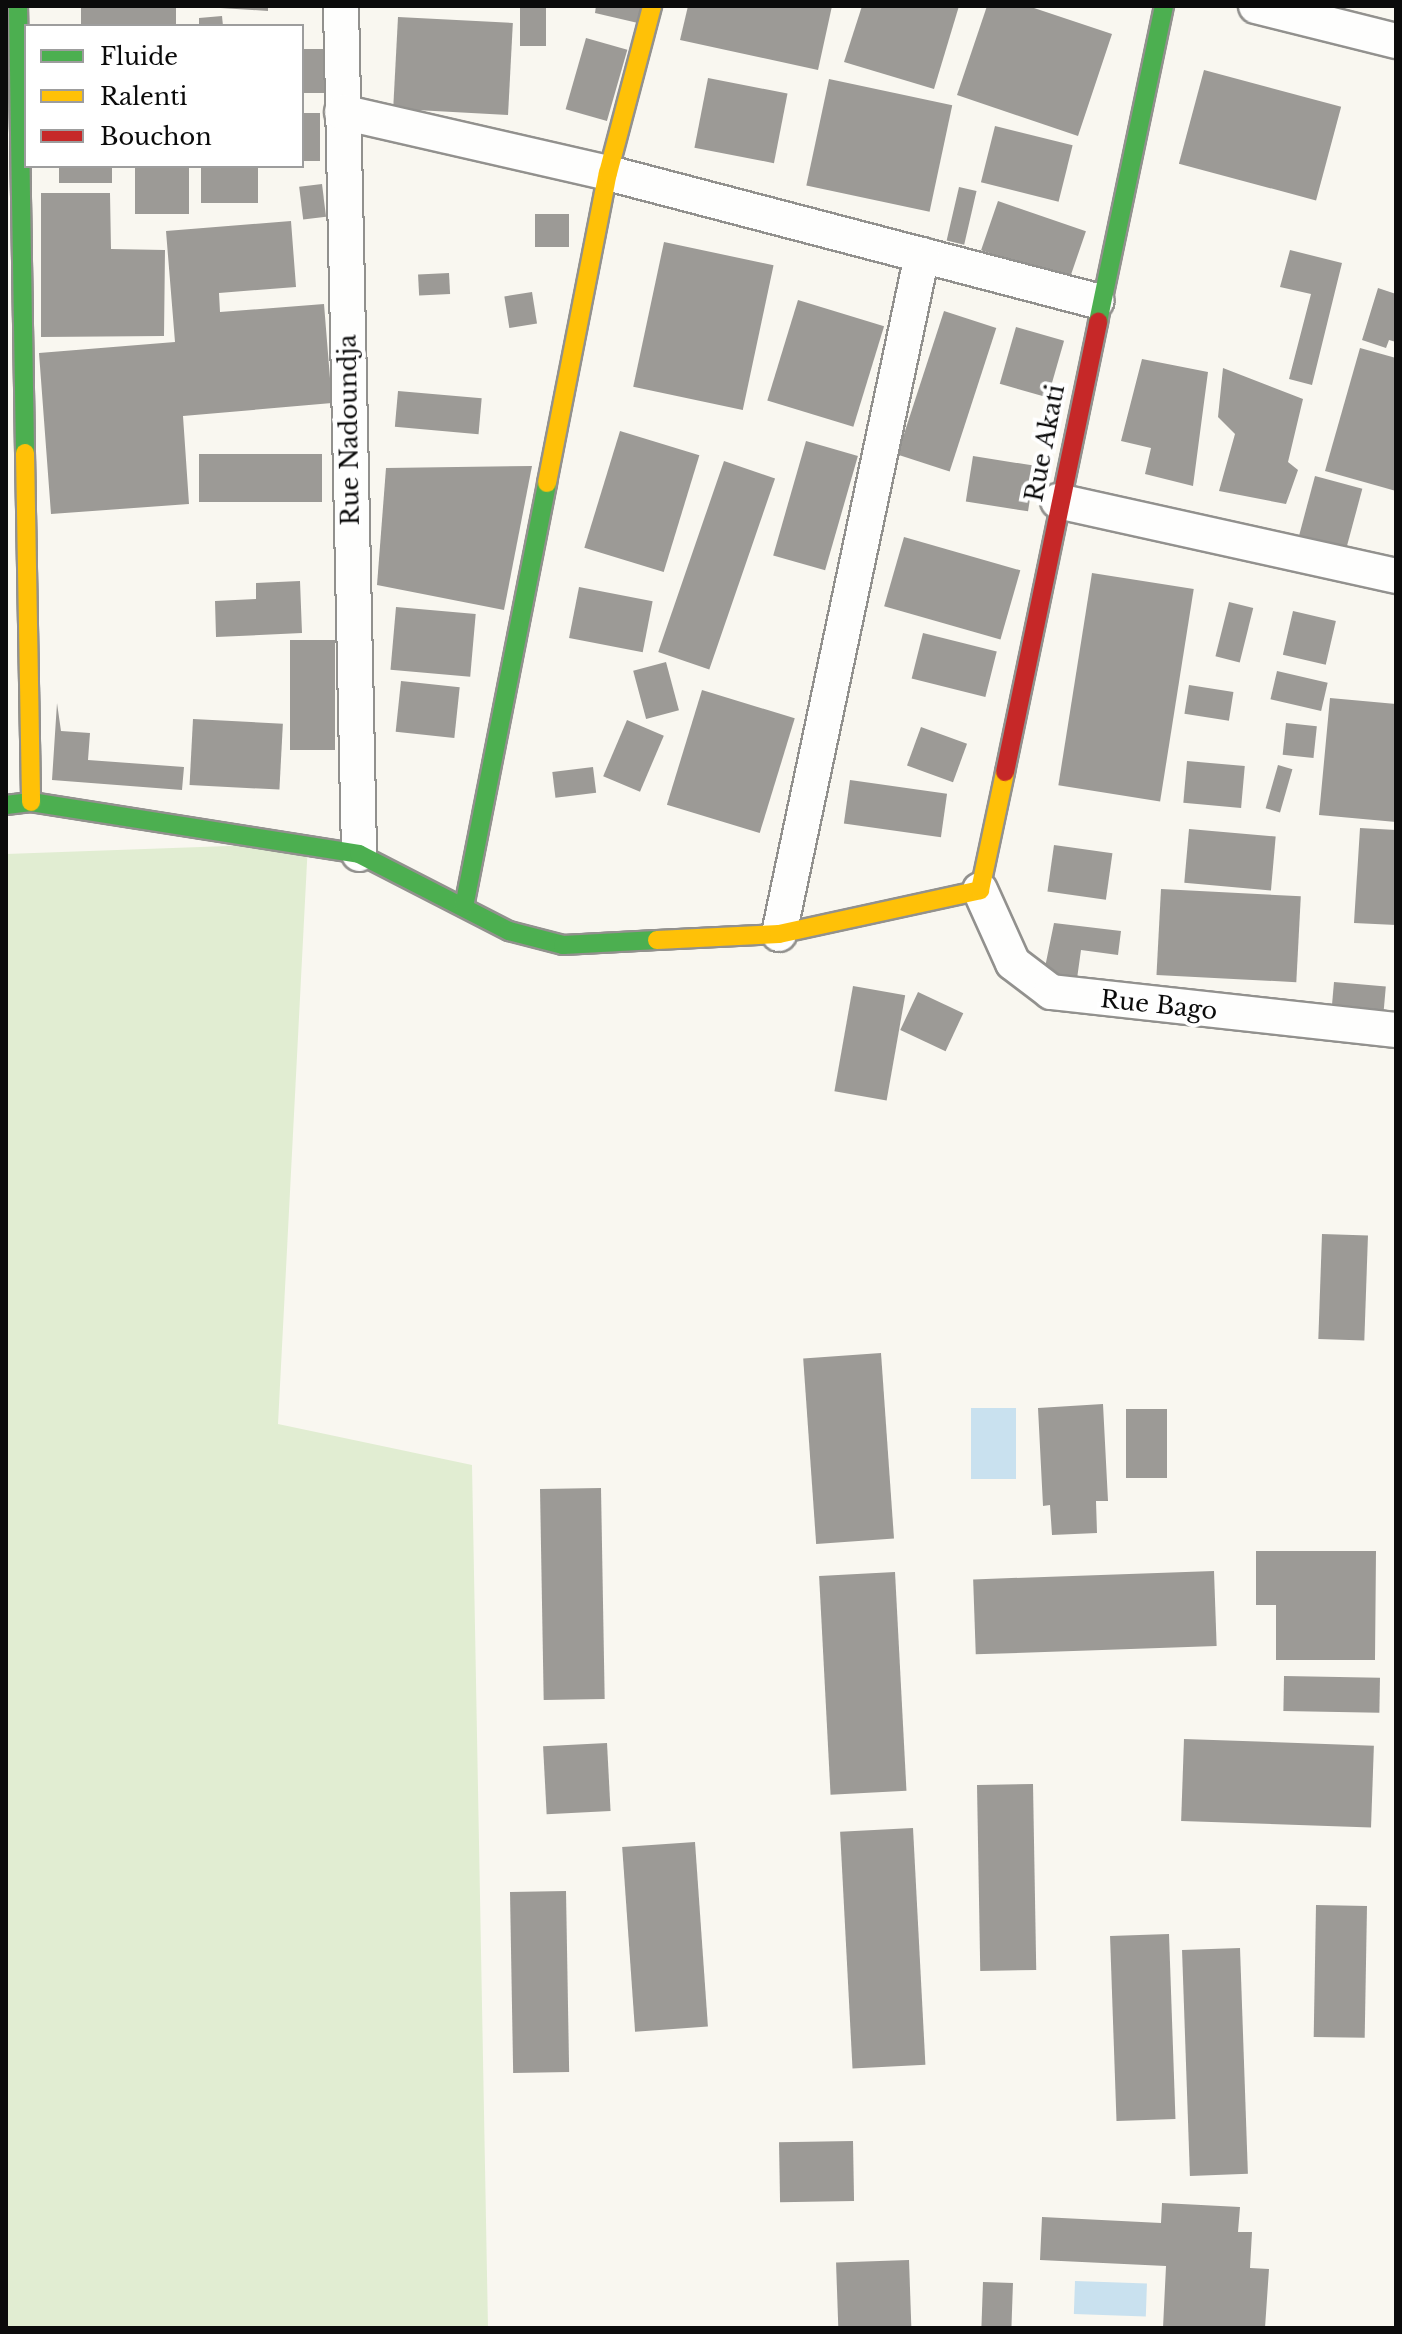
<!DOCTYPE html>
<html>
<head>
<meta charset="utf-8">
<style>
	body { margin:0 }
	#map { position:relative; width:1402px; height:2334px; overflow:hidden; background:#f9f7f0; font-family:"Libre Baskerville",serif }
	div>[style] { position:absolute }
	.green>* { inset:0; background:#e1edd2 }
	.water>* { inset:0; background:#c9e1ef; transform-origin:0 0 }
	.building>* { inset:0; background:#9c9a96; transform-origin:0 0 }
	.roads { filter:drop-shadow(2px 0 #92918e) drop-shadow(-2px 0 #92918e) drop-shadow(0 2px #92918e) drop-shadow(0 -2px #92918e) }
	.street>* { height:34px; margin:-17px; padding:0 17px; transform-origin:17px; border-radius:17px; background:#fefefd }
	.fast>* { height:18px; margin:-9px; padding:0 9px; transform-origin:9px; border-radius:9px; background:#4caf50 }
	.slow>* { height:18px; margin:-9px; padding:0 9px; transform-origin:9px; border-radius:9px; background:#ffc107 }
	.jam>* { height:18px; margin:-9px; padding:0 9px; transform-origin:9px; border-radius:9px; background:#c62828 }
	span { translate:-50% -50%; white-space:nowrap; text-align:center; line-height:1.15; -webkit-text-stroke:8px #fff; paint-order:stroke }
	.street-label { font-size:24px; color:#0b0b0b }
	.frame { position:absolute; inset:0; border:8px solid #0b0b0b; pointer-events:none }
	.legend { position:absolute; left:24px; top:24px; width:280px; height:144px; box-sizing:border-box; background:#fff; border:2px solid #9d9d9d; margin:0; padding:10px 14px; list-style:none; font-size:24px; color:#0b0b0b }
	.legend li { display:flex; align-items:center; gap:16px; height:40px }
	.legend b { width:40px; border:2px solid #9d9d9d }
</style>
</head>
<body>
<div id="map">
	<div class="green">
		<div style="clip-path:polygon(308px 843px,278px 1424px,472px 1465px,488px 2328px,6px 2328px,6px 854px)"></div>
	</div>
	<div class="water">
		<div style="left:971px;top:1408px;width:45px;height:71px"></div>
		<div style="left:1075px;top:2281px;width:72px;height:33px;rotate:2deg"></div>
	</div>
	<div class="building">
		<div style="left:81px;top:6px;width:95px;height:20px"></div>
		<div style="clip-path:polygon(189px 6px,268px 6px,268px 11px)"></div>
		<div style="left:520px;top:6px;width:26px;height:40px"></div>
		<div style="clip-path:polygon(596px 6px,643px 6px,638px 23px,595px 13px)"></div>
		<div style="clip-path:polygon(688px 6px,832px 6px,818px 70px,680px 40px)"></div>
		<div style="clip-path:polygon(862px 6px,959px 6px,934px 89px,844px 62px)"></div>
		<div style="clip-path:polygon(987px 6px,1028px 6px,1112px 34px,1078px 136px,957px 95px)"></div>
		<div style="clip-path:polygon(222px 16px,223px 26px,199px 26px,199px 18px)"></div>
		<div style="left:398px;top:17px;width:115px;height:92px;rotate:3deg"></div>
		<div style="left:586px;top:38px;width:43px;height:74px;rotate:16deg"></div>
		<div style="left:302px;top:49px;width:22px;height:44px"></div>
		<div style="left:1204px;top:70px;width:142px;height:97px;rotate:15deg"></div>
		<div style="left:708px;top:78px;width:81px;height:71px;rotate:11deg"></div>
		<div style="left:829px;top:79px;width:126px;height:109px;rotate:12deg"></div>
		<div style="left:302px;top:113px;width:18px;height:48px"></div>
		<div style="left:995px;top:126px;width:80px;height:58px;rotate:14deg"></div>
		<div style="left:59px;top:166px;width:53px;height:17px"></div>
		<div style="left:135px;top:166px;width:54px;height:48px"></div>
		<div style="left:201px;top:166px;width:57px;height:37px"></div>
		<div style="left:322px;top:184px;width:33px;height:23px;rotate:83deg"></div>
		<div style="left:959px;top:187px;width:18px;height:55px;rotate:13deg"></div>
		<div style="clip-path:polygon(41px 193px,110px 193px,111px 249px,165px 250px,164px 336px,41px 337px)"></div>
		<div style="left:998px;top:201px;width:93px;height:52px;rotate:19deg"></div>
		<div style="left:535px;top:214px;width:34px;height:33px"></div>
		<div style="clip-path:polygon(291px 221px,296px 287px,219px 293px,220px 312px,324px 304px,332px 403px,183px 416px,189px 504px,51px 514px,39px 353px,175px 342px,166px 231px)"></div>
		<div style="left:664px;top:242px;width:112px;height:148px;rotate:12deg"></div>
		<div style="clip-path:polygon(1290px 250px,1342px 263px,1312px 385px,1289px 379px,1311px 294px,1280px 287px)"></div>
		<div style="left:449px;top:273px;width:21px;height:31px;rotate:87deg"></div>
		<div style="clip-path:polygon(1378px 288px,1396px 294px,1396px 342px,1389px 340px,1386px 348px,1362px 340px)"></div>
		<div style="left:532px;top:292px;width:32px;height:28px;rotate:81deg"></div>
		<div style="left:798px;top:300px;width:90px;height:105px;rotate:17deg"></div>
		<div style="left:944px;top:311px;width:55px;height:151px;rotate:18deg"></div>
		<div style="left:1016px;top:327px;width:50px;height:59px;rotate:16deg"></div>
		<div style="clip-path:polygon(1360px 348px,1396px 358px,1396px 491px,1325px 471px)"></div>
		<div style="clip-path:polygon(1142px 359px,1208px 372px,1193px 486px,1145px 474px,1151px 448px,1121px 441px)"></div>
		<div style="clip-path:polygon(1223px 368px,1303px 399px,1288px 462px,1298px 470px,1286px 504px,1219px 491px,1235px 434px,1218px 417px)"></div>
		<div style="left:398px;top:391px;width:84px;height:36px;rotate:5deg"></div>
		<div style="left:620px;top:431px;width:83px;height:122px;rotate:17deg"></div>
		<div style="left:806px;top:441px;width:54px;height:119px;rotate:16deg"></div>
		<div style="left:199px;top:454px;width:123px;height:48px"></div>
		<div style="left:973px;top:456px;width:63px;height:46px;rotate:9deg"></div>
		<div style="left:724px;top:461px;width:54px;height:202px;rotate:19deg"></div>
		<div style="clip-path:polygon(532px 466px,504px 610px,377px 585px,386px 468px)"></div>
		<div style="left:1315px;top:476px;width:49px;height:62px;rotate:15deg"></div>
		<div style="left:904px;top:537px;width:121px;height:72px;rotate:16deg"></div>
		<div style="left:1092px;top:573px;width:103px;height:215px;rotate:9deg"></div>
		<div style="clip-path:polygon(300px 581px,302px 633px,216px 637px,215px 601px,256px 599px,256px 583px)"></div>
		<div style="left:579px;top:587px;width:75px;height:52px;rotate:11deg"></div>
		<div style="left:1229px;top:602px;width:25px;height:56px;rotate:14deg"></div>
		<div style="left:396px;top:607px;width:80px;height:63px;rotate:5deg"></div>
		<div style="left:1293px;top:611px;width:44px;height:45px;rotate:13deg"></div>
		<div style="left:923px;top:633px;width:76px;height:47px;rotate:14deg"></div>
		<div style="left:335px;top:640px;width:110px;height:45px;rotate:90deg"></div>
		<div style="left:666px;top:662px;width:50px;height:34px;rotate:75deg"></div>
		<div style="left:1277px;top:671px;width:52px;height:29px;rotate:13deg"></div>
		<div style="left:401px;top:681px;width:59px;height:51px;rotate:6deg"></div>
		<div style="left:1189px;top:685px;width:45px;height:29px;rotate:9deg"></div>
		<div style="left:702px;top:690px;width:97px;height:120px;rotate:17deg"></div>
		<div style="clip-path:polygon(1330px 698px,1396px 704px,1396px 822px,1319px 815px)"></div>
		<div style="clip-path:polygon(57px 703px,61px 731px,90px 733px,88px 760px,184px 767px,182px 790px,52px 780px)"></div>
		<div style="left:193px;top:719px;width:90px;height:66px;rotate:3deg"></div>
		<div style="left:627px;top:720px;width:40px;height:61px;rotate:23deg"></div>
		<div style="left:1286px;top:723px;width:31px;height:32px;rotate:6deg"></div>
		<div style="left:921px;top:727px;width:49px;height:41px;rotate:20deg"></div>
		<div style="left:1187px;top:761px;width:58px;height:42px;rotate:5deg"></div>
		<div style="left:1278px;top:765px;width:15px;height:45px;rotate:16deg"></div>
		<div style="left:593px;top:767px;width:26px;height:41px;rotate:83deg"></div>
		<div style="left:850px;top:780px;width:98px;height:44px;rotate:8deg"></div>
		<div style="clip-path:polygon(1360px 828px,1396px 830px,1396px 925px,1354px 923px)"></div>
		<div style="left:1189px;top:829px;width:87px;height:54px;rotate:5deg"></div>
		<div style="left:1054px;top:845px;width:59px;height:47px;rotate:8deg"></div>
		<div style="left:1161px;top:889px;width:140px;height:86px;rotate:3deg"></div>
		<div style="clip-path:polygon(1054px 923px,1121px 931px,1118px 955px,1081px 950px,1076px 986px,1042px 982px)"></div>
		<div style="left:1334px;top:982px;width:52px;height:24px;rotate:5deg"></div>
		<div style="left:853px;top:986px;width:53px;height:107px;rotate:10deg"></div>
		<div style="left:918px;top:992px;width:50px;height:42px;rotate:25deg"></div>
		<div style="left:1322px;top:1234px;width:46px;height:105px;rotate:2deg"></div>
		<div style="left:881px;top:1353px;width:186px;height:78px;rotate:86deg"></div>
		<div style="clip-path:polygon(1103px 1404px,1108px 1501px,1096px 1501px,1097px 1533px,1052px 1535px,1050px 1505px,1043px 1506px,1038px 1408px)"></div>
		<div style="left:1126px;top:1409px;width:41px;height:69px"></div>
		<div style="left:601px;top:1488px;width:211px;height:61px;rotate:89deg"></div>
		<div style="clip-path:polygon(1256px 1551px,1376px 1551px,1375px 1660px,1276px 1660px,1276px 1605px,1256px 1605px)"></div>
		<div style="left:1214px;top:1571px;width:75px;height:241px;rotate:88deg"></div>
		<div style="left:895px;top:1572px;width:219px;height:76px;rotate:87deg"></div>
		<div style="left:1284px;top:1676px;width:96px;height:35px;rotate:1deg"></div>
		<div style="left:1184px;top:1739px;width:190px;height:82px;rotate:2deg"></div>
		<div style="left:607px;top:1743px;width:68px;height:64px;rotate:87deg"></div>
		<div style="left:1033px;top:1784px;width:186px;height:56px;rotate:89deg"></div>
		<div style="left:913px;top:1828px;width:237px;height:73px;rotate:87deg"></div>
		<div style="left:695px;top:1842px;width:185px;height:73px;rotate:86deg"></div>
		<div style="left:566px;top:1891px;width:181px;height:56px;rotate:89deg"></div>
		<div style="left:1316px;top:1905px;width:51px;height:132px;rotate:1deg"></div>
		<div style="left:1169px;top:1934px;width:185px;height:59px;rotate:88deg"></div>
		<div style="left:1240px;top:1948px;width:226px;height:58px;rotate:88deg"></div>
		<div style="left:853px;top:2141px;width:60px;height:74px;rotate:89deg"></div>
		<div style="clip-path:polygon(1162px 2203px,1240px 2207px,1238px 2232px,1252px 2232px,1250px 2268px,1269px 2269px,1265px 2328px,1163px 2328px,1166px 2266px,1040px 2260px,1042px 2217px,1161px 2223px)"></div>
		<div style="left:909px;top:2260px;width:68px;height:73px;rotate:88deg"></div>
		<div style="left:983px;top:2282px;width:30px;height:46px;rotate:2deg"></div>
	</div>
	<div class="roads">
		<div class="street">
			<div style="left:341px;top:6px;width:848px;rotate:88.78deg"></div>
			<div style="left:1256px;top:6px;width:144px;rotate:14deg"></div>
			<div style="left:342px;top:112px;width:273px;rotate:12.9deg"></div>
			<div style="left:608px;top:173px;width:505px;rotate:14.67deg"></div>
			<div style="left:1058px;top:501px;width:346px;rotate:12.5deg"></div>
			<div style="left:980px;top:890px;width:80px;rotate:65.7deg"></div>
			<div style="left:1013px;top:963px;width:48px;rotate:37.3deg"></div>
			<div style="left:1051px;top:992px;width:347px;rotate:6.3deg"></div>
			<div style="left:779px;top:934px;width:694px;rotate:-78.11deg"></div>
		</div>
		<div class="fast">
			<div style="left:18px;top:6px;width:447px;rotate:89.1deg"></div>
			<div style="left:1098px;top:322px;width:323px;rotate:-78.2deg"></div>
			<div style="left:6px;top:805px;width:25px;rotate:-7deg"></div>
			<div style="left:31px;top:802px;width:332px;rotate:9deg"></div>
			<div style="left:359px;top:854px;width:169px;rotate:27.2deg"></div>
			<div style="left:509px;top:931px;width:56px;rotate:14.5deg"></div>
			<div style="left:563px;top:945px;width:94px;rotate:-3deg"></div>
			<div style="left:464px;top:907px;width:432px;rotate:-78.9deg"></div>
		</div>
		<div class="slow">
			<div style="left:25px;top:453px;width:349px;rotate:89deg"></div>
			<div style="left:547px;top:483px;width:316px;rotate:-78.9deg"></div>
			<div style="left:608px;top:173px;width:173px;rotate:-75.2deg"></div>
			<div style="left:657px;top:940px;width:122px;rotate:-2.8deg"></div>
			<div style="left:779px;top:934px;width:206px;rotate:-12.3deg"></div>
			<div style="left:980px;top:890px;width:121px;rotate:-78deg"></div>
		</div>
		<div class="jam">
			<div style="left:1005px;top:772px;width:460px;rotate:-78.3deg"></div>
		</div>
	</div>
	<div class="street-label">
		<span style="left:349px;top:430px;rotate:-91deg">Rue Nadoundja</span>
		<span style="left:1045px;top:443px;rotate:-79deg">Rue Akati</span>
		<span style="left:1159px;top:1005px;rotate:6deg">Rue Bago</span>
	</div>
	<div class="frame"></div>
	<ul class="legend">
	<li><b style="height:10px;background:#4caf50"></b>Fluide</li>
	<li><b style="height:10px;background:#ffc107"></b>Ralenti</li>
	<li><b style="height:10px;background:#c62828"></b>Bouchon</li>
	</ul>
</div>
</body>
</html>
